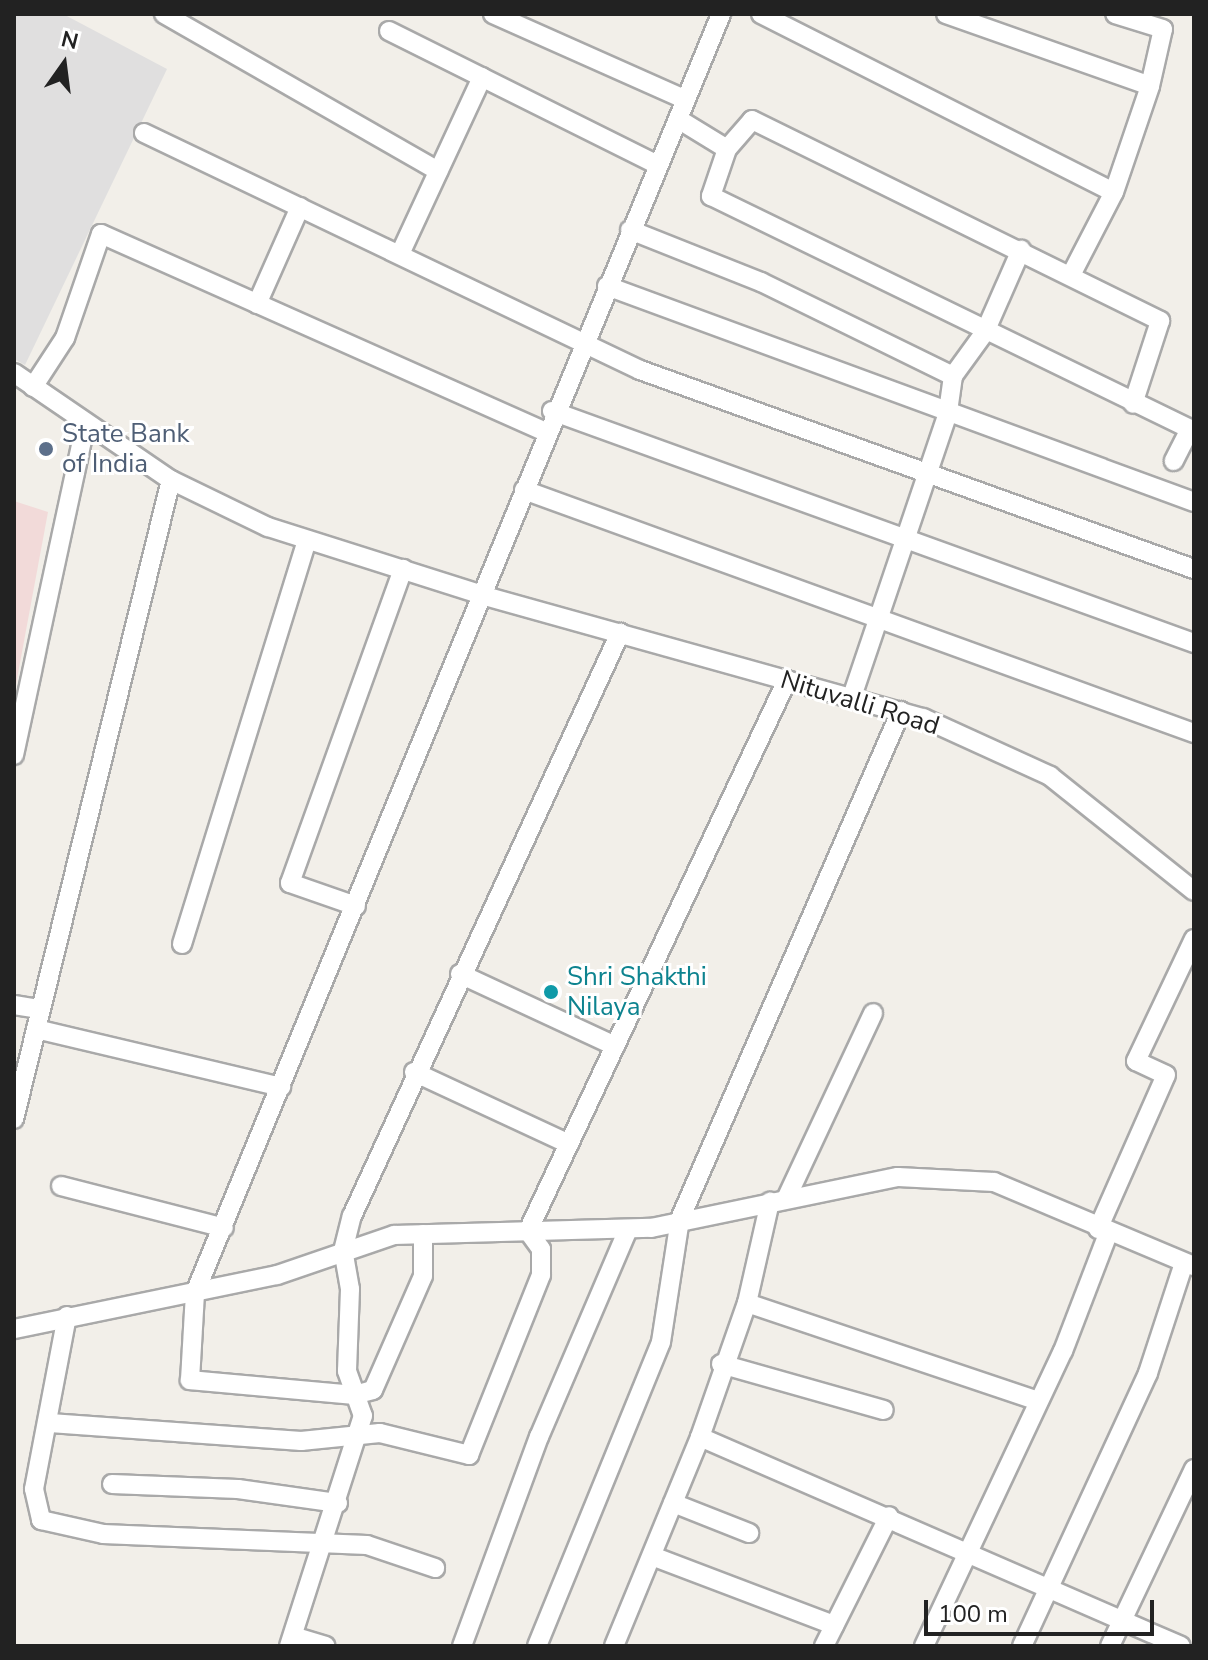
<!DOCTYPE html>
<html>
<head>
<meta charset="utf-8">
<style>
	body { margin:0 }
	#map { position:relative; width:1208px; height:1660px; overflow:hidden; background:#f2efe9; font-family:"Nunito Sans",sans-serif }
	div>[style] { position:absolute }
	.residential>* { inset:0; background:#e0dfdf }
	.commercial>* { inset:0; background:#f2dad9 }
	.roads { filter:drop-shadow(2px 0 #a9a9a9) drop-shadow(-2px 0 #a9a9a9) drop-shadow(0 2px #a9a9a9) drop-shadow(0 -2px #a9a9a9) }
	.minor>* { height:18px; margin:-9px; padding:0 9px; transform-origin:9px; border-radius:9px; background:#fff }
	.dots>* { width:22px; height:22px; translate:-50% -50%; box-sizing:border-box; border:4px solid #fff; border-radius:50% }
	span { translate:-50% -50%; white-space:nowrap; text-align:center; line-height:1.15; -webkit-text-stroke:6px #fff; paint-order:stroke }
	.service-label { font-size:26px; color:#4e5e75 }
	.left { translate:0 -50%; text-align:left }
	.street-label { font-size:26px; color:#222 }
	.culture-label { font-size:26px; color:#0d838f }
	.frame { position:absolute; inset:0; border:16px solid #222; pointer-events:none }
	.north { position:absolute; left:24px; top:24px; width:80px; height:80px; -webkit-text-stroke:6px #fff; paint-order:stroke; rotate:14deg; font-size:22px; font-weight:700; line-height:32px; text-align:center; color:#222 }
	.north::after { content:''; display:block; margin:auto; width:28px; height:36px; background:#222; clip-path:polygon(50% 0,100% 100%,50% 72%,0 100%) }
	.scale { position:absolute; left:924px; top:1600px; width:230px; height:36px; box-sizing:border-box; border:4px solid #222; border-top:0; padding-left:10px; font-size:24px; line-height:28px; white-space:nowrap; color:#222; -webkit-text-stroke:6px #fff; paint-order:stroke }
</style>
</head>
<body>
<div id="map">
	<div class="residential">
		<div style="clip-path:polygon(14px 14px,63px 14px,167px 69px,25px 365px,14px 359px)"></div>
	</div>
	<div class="commercial">
		<div style="clip-path:polygon(14px 501px,48px 512px,14px 695px)"></div>
	</div>
	<div class="roads">
		<div class="minor">
			<div style="left:164px;top:14px;width:316px;rotate:29.8deg"></div>
			<div style="left:493px;top:14px;width:211px;rotate:24deg"></div>
			<div style="left:761px;top:14px;width:395px;rotate:26.8deg"></div>
			<div style="left:1114px;top:192px;width:112px;rotate:-71.2deg"></div>
			<div style="left:946px;top:14px;width:216px;rotate:19.4deg"></div>
			<div style="left:1150px;top:86px;width:58px;rotate:-77.2deg"></div>
			<div style="left:1163px;top:29px;width:50px;rotate:-162.6deg"></div>
			<div style="left:389px;top:31px;width:301px;rotate:26.5deg"></div>
			<div style="left:678px;top:119px;width:57px;rotate:31.5deg"></div>
			<div style="left:727px;top:149px;width:50px;rotate:108.8deg"></div>
			<div style="left:711px;top:196px;width:533px;rotate:25.94deg"></div>
			<div style="left:1190px;top:429px;width:36px;rotate:117deg"></div>
			<div style="left:144px;top:133px;width:550px;rotate:25.54deg"></div>
			<div style="left:640px;top:370px;width:589px;rotate:19.76deg"></div>
			<div style="left:727px;top:149px;width:38px;rotate:-49deg"></div>
			<div style="left:752px;top:120px;width:455px;rotate:26.2deg"></div>
			<div style="left:1160px;top:321px;width:87px;rotate:108deg"></div>
			<div style="left:630px;top:230px;width:141px;rotate:21.7deg"></div>
			<div style="left:761px;top:282px;width:214px;rotate:26.1deg"></div>
			<div style="left:953px;top:376px;width:37px;rotate:98deg"></div>
			<div style="left:948px;top:413px;width:300px;rotate:108.7deg"></div>
			<div style="left:400px;top:254px;width:195px;rotate:-65.1deg"></div>
			<div style="left:1071px;top:275px;width:93px;rotate:-62.6deg"></div>
			<div style="left:607px;top:286px;width:625px;rotate:20.2deg"></div>
			<div style="left:257px;top:304px;width:106px;rotate:-66.1deg"></div>
			<div style="left:14px;top:373px;width:190px;rotate:34.3deg"></div>
			<div style="left:171px;top:480px;width:108px;rotate:25.9deg"></div>
			<div style="left:268px;top:527px;width:228px;rotate:17.6deg"></div>
			<div style="left:485px;top:596px;width:455px;rotate:15.6deg"></div>
			<div style="left:923px;top:718px;width:140px;rotate:24.5deg"></div>
			<div style="left:1050px;top:776px;width:184px;rotate:38.6deg"></div>
			<div style="left:953px;top:376px;width:54px;rotate:-54deg"></div>
			<div style="left:985px;top:332px;width:90px;rotate:-66.3deg"></div>
			<div style="left:33px;top:387px;width:59px;rotate:-56.9deg"></div>
			<div style="left:65px;top:338px;width:110px;rotate:-70.9deg"></div>
			<div style="left:101px;top:234px;width:485px;rotate:24deg"></div>
			<div style="left:552px;top:411px;width:683px;rotate:19.87deg"></div>
			<div style="left:524px;top:490px;width:713px;rotate:19.94deg"></div>
			<div style="left:14px;top:755px;width:337px;rotate:-77.8deg"></div>
			<div style="left:356px;top:906px;width:70px;rotate:-160.8deg"></div>
			<div style="left:290px;top:883px;width:334px;rotate:-70.2deg"></div>
			<div style="left:182px;top:944px;width:423px;rotate:-72.8deg"></div>
			<div style="left:460px;top:974px;width:171px;rotate:24.9deg"></div>
			<div style="left:14px;top:1005px;width:26px;rotate:9deg"></div>
			<div style="left:36px;top:1029px;width:252px;rotate:13.3deg"></div>
			<div style="left:414px;top:1072px;width:171px;rotate:24.9deg"></div>
			<div style="left:14px;top:1119px;width:658px;rotate:-76.2deg"></div>
			<div style="left:61px;top:1186px;width:168px;rotate:14.4deg"></div>
			<div style="left:787px;top:1197px;width:203px;rotate:-64.9deg"></div>
			<div style="left:1098px;top:1229px;width:168px;rotate:-66.2deg"></div>
			<div style="left:1166px;top:1075px;width:33px;rotate:-155deg"></div>
			<div style="left:1136px;top:1061px;width:135px;rotate:-64.6deg"></div>
			<div style="left:423px;top:1234px;width:42px;rotate:90deg"></div>
			<div style="left:423px;top:1276px;width:124px;rotate:113.7deg"></div>
			<div style="left:373px;top:1390px;width:20px;rotate:165deg"></div>
			<div style="left:354px;top:1395px;width:165px;rotate:-174.8deg"></div>
			<div style="left:190px;top:1380px;width:87px;rotate:-86.7deg"></div>
			<div style="left:195px;top:1293px;width:1383px;rotate:-67.64deg"></div>
			<div style="left:747px;top:1303px;width:305px;rotate:18.6deg"></div>
			<div style="left:67px;top:1316px;width:176px;rotate:100.8deg"></div>
			<div style="left:34px;top:1489px;width:32px;rotate:77deg"></div>
			<div style="left:41px;top:1520px;width:64px;rotate:12.7deg"></div>
			<div style="left:103px;top:1534px;width:264px;rotate:2.4deg"></div>
			<div style="left:367px;top:1545px;width:72px;rotate:18.7deg"></div>
			<div style="left:14px;top:1329px;width:268px;rotate:-11.6deg"></div>
			<div style="left:277px;top:1275px;width:124px;rotate:-18.9deg"></div>
			<div style="left:394px;top:1235px;width:257px;rotate:-1.6deg"></div>
			<div style="left:651px;top:1228px;width:252px;rotate:-11.7deg"></div>
			<div style="left:898px;top:1177px;width:96px;rotate:3deg"></div>
			<div style="left:994px;top:1182px;width:217px;rotate:22.8deg"></div>
			<div style="left:721px;top:1364px;width:169px;rotate:15.8deg"></div>
			<div style="left:50px;top:1423px;width:252px;rotate:4.1deg"></div>
			<div style="left:301px;top:1441px;width:79px;rotate:-5.8deg"></div>
			<div style="left:380px;top:1433px;width:92px;rotate:13.9deg"></div>
			<div style="left:469px;top:1455px;width:194px;rotate:-68.2deg"></div>
			<div style="left:541px;top:1275px;width:26px;rotate:-90deg"></div>
			<div style="left:541px;top:1249px;width:22px;rotate:-126deg"></div>
			<div style="left:528px;top:1231px;width:609px;rotate:-64.82deg"></div>
			<div style="left:700px;top:1437px;width:524px;rotate:23.49deg"></div>
			<div style="left:112px;top:1484px;width:126px;rotate:2.3deg"></div>
			<div style="left:238px;top:1489px;width:101px;rotate:8deg"></div>
			<div style="left:673px;top:1503px;width:82px;rotate:21.5deg"></div>
			<div style="left:652px;top:1556px;width:195px;rotate:20.8deg"></div>
			<div style="left:293px;top:1636px;width:34px;rotate:17deg"></div>
			<div style="left:289px;top:1646px;width:242px;rotate:-72.2deg"></div>
			<div style="left:363px;top:1416px;width:48px;rotate:-109.6deg"></div>
			<div style="left:347px;top:1371px;width:82px;rotate:-87.9deg"></div>
			<div style="left:350px;top:1289px;width:39px;rotate:-100deg"></div>
			<div style="left:343px;top:1251px;width:36px;rotate:-76deg"></div>
			<div style="left:352px;top:1216px;width:642px;rotate:-65.31deg"></div>
			<div style="left:462px;top:1646px;width:223px;rotate:-69.8deg"></div>
			<div style="left:539px;top:1437px;width:226px;rotate:-66.8deg"></div>
			<div style="left:537px;top:1646px;width:328px;rotate:-67.8deg"></div>
			<div style="left:661px;top:1342px;width:124px;rotate:-81.2deg"></div>
			<div style="left:680px;top:1219px;width:554px;rotate:-66.49deg"></div>
			<div style="left:614px;top:1646px;width:226px;rotate:-67.6deg"></div>
			<div style="left:700px;top:1437px;width:142px;rotate:-70.7deg"></div>
			<div style="left:747px;top:1303px;width:104px;rotate:-77.2deg"></div>
			<div style="left:824px;top:1646px;width:145px;rotate:-63.4deg"></div>
			<div style="left:924px;top:1646px;width:326px;rotate:-64.8deg"></div>
			<div style="left:1063px;top:1351px;width:125px;rotate:-69deg"></div>
			<div style="left:1022px;top:1646px;width:301px;rotate:-65.2deg"></div>
			<div style="left:1148px;top:1373px;width:116px;rotate:-71.9deg"></div>
			<div style="left:1110px;top:1646px;width:196px;rotate:-64.6deg"></div>
		</div>
	</div>
	<div class="dots">
		<div style="left:46px;top:449px;background:#5c6f8a"></div>
		<div style="left:551px;top:992px;background:#0f9aa8"></div>
	</div>
	<div class="service-label">
		<span class="left" style="left:62px;top:449px">State Bank<br>of India</span>
	</div>
	<div class="street-label">
		<span style="left:860px;top:703px;rotate:17deg">Nituvalli Road</span>
	</div>
	<div class="culture-label">
		<span class="left" style="left:567px;top:992px">Shri Shakthi<br>Nilaya</span>
	</div>
	<div class="frame"></div>
	<div class="north">N</div>
	<div class="scale">100 m</div>
</div>
</body>
</html>
